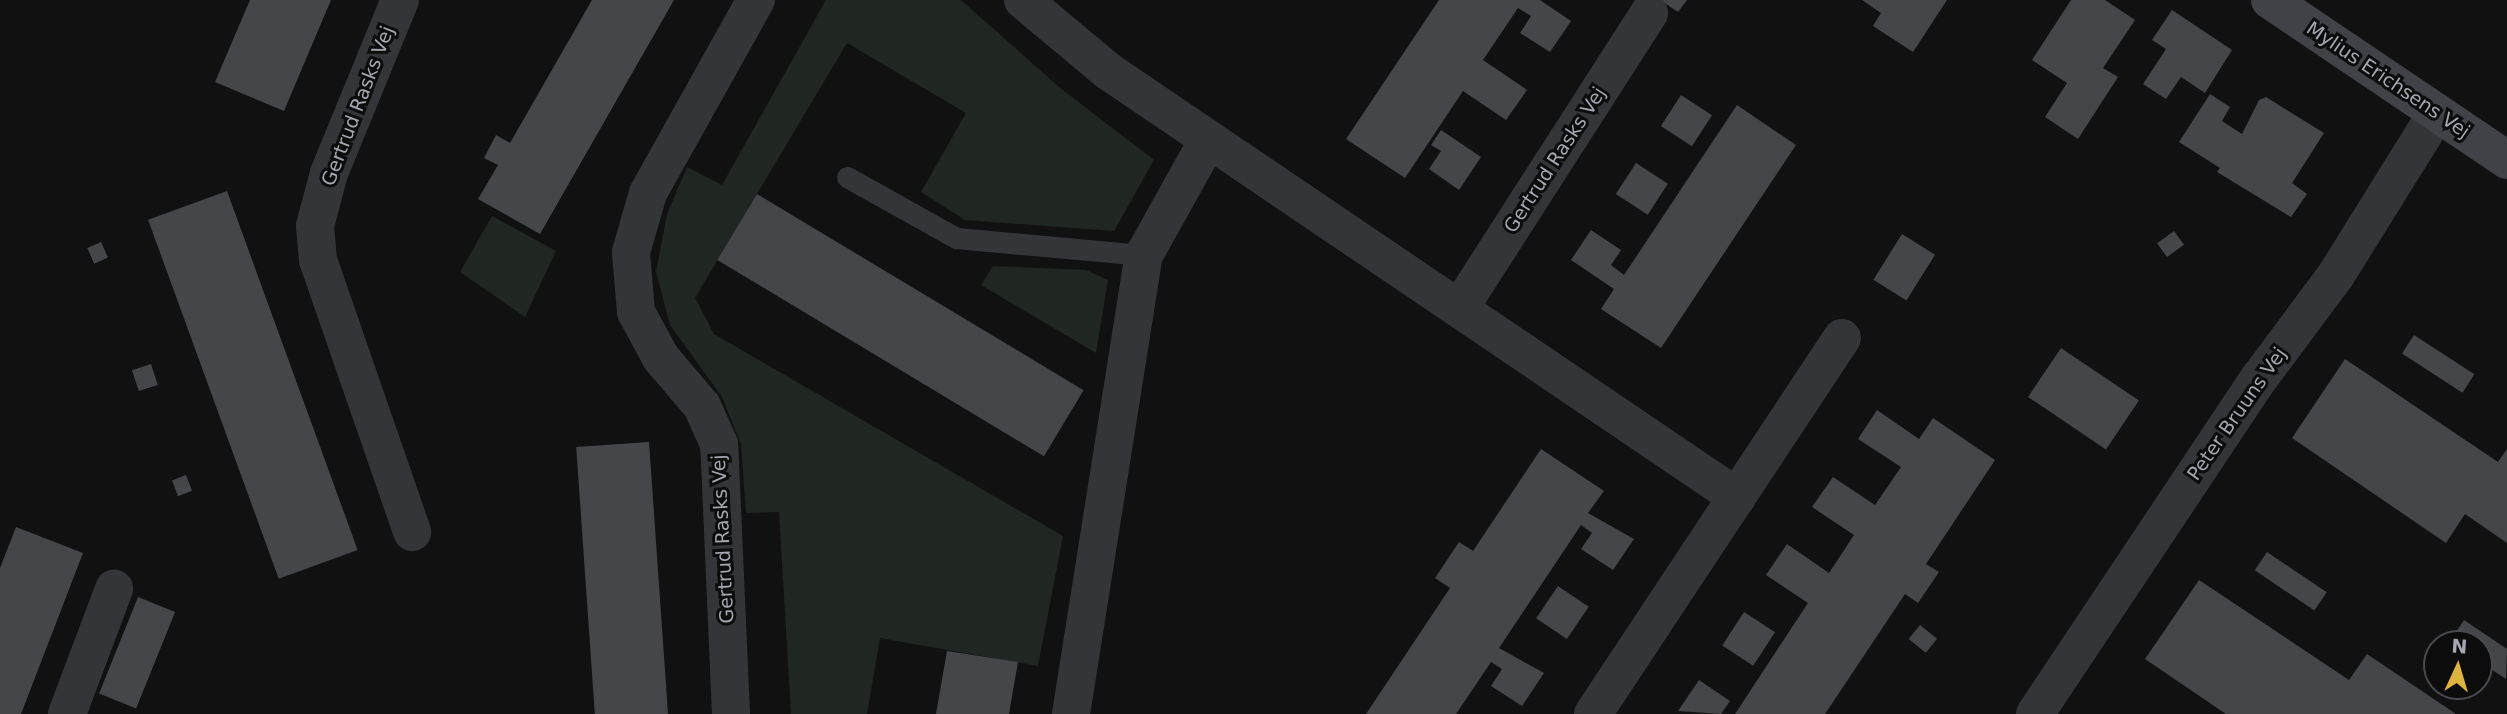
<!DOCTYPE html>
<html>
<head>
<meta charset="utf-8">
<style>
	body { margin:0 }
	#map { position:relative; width:2507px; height:714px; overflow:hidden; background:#111112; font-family:"DejaVu Sans",sans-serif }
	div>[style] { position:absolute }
	.green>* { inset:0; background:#202621 }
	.building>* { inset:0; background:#45464a; transform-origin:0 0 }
	.lane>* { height:21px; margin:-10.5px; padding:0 10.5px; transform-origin:10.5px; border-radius:10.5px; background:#343539 }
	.street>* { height:38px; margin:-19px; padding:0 19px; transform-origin:19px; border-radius:19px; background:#343539 }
	.secondary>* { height:38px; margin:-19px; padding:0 19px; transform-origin:19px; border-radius:19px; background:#414247 }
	span { translate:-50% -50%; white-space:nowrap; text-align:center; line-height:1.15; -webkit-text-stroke:6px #0c0c0d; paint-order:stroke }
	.street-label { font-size:19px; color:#a4a7b2 }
	.north { position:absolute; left:2423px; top:630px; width:70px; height:70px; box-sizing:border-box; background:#0c0c0d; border:2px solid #494a4f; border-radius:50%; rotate:4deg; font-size:19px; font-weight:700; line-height:28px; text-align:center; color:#a4a7b2 }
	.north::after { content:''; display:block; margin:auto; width:24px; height:32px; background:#ddb43e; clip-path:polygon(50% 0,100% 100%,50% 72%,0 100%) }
</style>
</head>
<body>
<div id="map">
	<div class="green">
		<div style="clip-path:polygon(826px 0,961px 0,1059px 87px,1154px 160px,1114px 231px,965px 220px,921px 192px,966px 113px,847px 43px,695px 298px,714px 334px,1063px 536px,1038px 666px,880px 638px,867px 714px,791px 714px,779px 512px,746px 513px,741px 444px,722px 397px,670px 325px,656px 272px,667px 214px,687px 167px,722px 185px)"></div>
		<div style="clip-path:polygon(492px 216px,556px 251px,525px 317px,460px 272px)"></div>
		<div style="clip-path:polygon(993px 266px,1086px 270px,1108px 280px,1096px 353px,981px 285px)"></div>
	</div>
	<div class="building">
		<div style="clip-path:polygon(250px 0,331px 0,284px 111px,215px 82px)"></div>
		<div style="clip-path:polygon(592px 0,674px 0,540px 234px,478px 199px,498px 165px,484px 158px,496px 135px,510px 143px)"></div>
		<div style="clip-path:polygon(1439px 0,1540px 0,1571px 21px,1550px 52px,1520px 33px,1531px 16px,1518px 8px,1483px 60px,1527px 90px,1506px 120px,1463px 91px,1405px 178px,1346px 139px)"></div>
		<div style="clip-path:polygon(1660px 0,1687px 0,1678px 12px)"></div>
		<div style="clip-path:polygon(1862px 0,1947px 0,1913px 52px,1873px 26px,1881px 13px)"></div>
		<div style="clip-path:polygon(2071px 0,2105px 0,2135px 20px,2103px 68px,2118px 77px,2078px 139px,2045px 117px,2067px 83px,2032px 60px)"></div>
		<div style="clip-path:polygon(2172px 10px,2232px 50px,2205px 93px,2181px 77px,2166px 99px,2143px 84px,2166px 49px,2152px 40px)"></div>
		<div style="clip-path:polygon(2210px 94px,2230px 107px,2222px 121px,2242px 134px,2259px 100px,2266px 97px,2324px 133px,2292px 183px,2307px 194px,2291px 217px,2217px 172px,2220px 168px,2179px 142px)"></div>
		<div style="left:1681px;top:95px;width:37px;height:37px;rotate:33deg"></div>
		<div style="clip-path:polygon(1737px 105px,1796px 145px,1661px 348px,1601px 309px,1614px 289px,1571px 260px,1591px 230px,1621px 250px,1611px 265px,1624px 275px)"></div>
		<div style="clip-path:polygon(1441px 130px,1481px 157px,1459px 190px,1429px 169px,1441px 151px,1431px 145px)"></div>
		<div style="left:1636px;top:163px;width:38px;height:37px;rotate:33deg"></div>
		<div style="left:227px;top:191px;width:382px;height:84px;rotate:70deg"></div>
		<div style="left:757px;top:194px;width:381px;height:77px;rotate:31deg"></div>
		<div style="left:2174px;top:231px;width:17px;height:21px;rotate:54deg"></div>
		<div style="left:1902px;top:234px;width:39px;height:54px;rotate:32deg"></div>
		<div style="left:101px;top:242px;width:17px;height:15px;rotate:66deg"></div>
		<div style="left:2414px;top:335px;width:72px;height:22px;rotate:33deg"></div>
		<div style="left:2061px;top:348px;width:94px;height:59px;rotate:34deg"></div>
		<div style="clip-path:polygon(2345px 359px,2498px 462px,2507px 449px,2507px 543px,2465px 514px,2446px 543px,2292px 438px)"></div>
		<div style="left:151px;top:364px;width:22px;height:20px;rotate:72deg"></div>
		<div style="clip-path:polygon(1877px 410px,1919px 439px,1933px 418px,1995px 460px,1926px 564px,1939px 572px,1918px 603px,1905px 594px,1825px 714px,1735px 714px,1808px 603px,1766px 575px,1787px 544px,1829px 573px,1854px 535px,1812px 507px,1833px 477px,1875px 505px,1901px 467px,1858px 439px)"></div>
		<div style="left:649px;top:442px;width:273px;height:73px;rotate:86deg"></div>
		<div style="clip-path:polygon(1541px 449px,1604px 491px,1588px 513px,1634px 539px,1613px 570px,1581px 549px,1592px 533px,1581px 525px,1499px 648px,1544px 673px,1522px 706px,1491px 686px,1502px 669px,1491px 662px,1456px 714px,1366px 714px,1450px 588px,1435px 578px,1459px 542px,1473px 551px)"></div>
		<div style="left:186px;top:475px;width:17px;height:15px;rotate:69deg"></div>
		<div style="clip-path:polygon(16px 527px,83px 553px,21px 714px,0 714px,0 568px)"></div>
		<div style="left:2267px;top:552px;width:72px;height:22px;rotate:34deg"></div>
		<div style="clip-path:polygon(2199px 580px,2349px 680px,2367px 654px,2456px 714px,2226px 714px,2145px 659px)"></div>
		<div style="left:1558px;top:586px;width:37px;height:39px;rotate:34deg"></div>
		<div style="left:138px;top:597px;width:40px;height:104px;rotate:22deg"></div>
		<div style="left:1744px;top:612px;width:37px;height:40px;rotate:33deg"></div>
		<div style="clip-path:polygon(2464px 620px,2507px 649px,2506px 679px,2479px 661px,2479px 644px,2450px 641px)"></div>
		<div style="left:1920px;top:625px;width:22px;height:18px;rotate:39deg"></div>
		<div style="clip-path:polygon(947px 651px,1018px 662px,1009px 714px,936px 714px)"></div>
		<div style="clip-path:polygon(1699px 680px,1730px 701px,1721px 714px,1678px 711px)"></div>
	</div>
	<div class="lane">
		<div style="left:847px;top:177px;width:125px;rotate:29.2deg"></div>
		<div style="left:956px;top:238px;width:189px;rotate:5.2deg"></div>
	</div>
	<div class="street">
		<div style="left:400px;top:0;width:187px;rotate:112.3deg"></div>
		<div style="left:329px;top:173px;width:55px;rotate:104.8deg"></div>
		<div style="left:315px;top:226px;width:34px;rotate:85deg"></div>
		<div style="left:318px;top:260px;width:288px;rotate:70.9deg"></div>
		<div style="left:1023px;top:0;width:111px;rotate:39.9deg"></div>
		<div style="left:1108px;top:71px;width:760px;rotate:34.11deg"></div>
		<div style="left:1461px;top:306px;width:348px;rotate:-57.3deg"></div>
		<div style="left:67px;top:714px;width:134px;rotate:-69.4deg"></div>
		<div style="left:731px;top:714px;width:270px;rotate:-92.5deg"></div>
		<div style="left:719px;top:444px;width:42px;rotate:-114.1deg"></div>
		<div style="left:702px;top:406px;width:63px;rotate:-130.5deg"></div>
		<div style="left:661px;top:358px;width:52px;rotate:-118.5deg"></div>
		<div style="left:636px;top:312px;width:60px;rotate:-94.8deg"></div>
		<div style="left:631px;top:252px;width:61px;rotate:-73.9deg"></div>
		<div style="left:648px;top:193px;width:221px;rotate:-60.8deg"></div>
		<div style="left:1071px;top:714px;width:465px;rotate:-81deg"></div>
		<div style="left:1144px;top:255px;width:132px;rotate:-60.9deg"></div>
		<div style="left:1593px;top:714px;width:451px;rotate:-56.5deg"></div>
		<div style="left:2035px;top:714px;width:405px;rotate:-56.3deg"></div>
		<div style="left:2260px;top:377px;width:127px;rotate:-53.3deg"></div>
		<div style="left:2336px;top:275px;width:191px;rotate:-58.1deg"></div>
	</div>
	<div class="secondary">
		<div style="left:2270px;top:0;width:286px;rotate:34deg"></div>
	</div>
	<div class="street-label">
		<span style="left:2388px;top:80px;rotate:34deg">Mylius Erichsens Vej</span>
		<span style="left:358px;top:106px;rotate:-69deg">Gertrud Rasks Vej</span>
		<span style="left:1555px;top:160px;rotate:-57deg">Gertrud Rasks Vej</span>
		<span style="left:2237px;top:414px;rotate:-55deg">Peter Bruuns Vej</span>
		<span style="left:723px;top:539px;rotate:-93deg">Gertrud Rasks Vej</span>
	</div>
	<div class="north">N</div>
</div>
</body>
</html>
